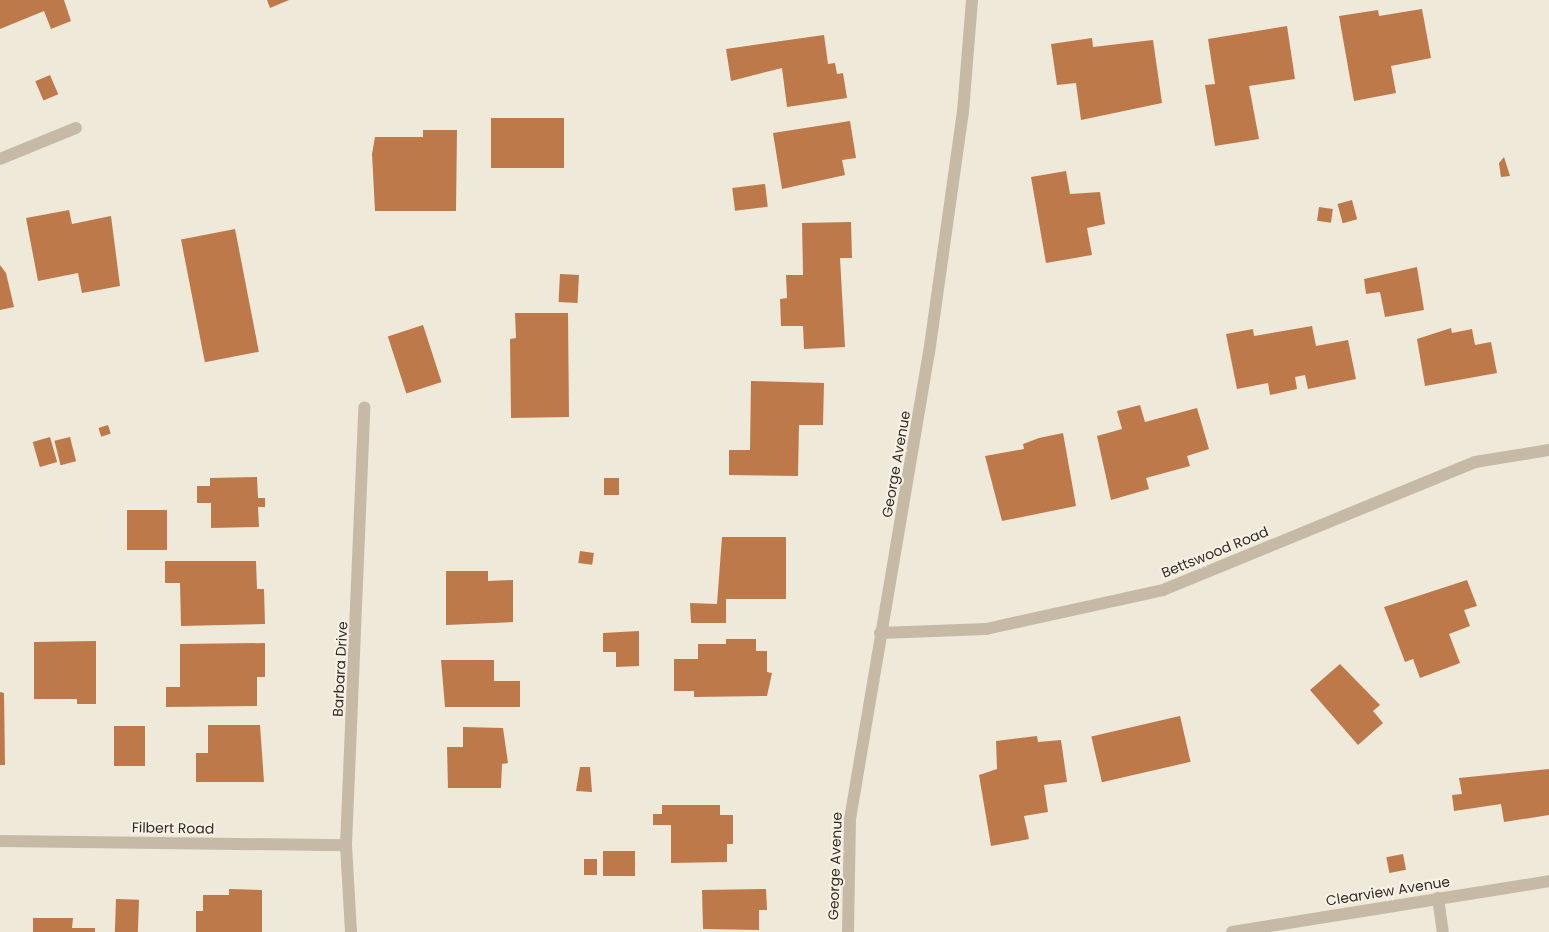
<!DOCTYPE html>
<html>
<head>
<meta charset="utf-8">
<style>
	body { margin:0 }
	#map { position:relative; width:1549px; height:932px; overflow:hidden; background:#efe9d9; font-family:Poppins,sans-serif }
	div>[style] { position:absolute }
	.building>* { inset:0; background:#bd794a; transform-origin:0 0 }
	.minor>* { height:12px; margin:-6px; padding:0 6px; transform-origin:6px; border-radius:6px; background:#c6baa7 }
	span { translate:-50% -50%; white-space:nowrap; text-align:center; line-height:1.15; -webkit-text-stroke:4px #f7f2e5; paint-order:stroke }
	.street-label { font-size:14px; color:#332d27 }
</style>
</head>
<body>
<div id="map">
	<div class="building">
		<div style="clip-path:polygon(0 0,64px 0,71px 21px,51px 29px,44px 11px,0 29px)"></div>
		<div style="clip-path:polygon(267px 0,289px 0,270px 8px)"></div>
		<div style="clip-path:polygon(1422px 9px,1431px 58px,1391px 66px,1396px 93px,1354px 101px,1339px 16px,1378px 10px,1379px 16px)"></div>
		<div style="clip-path:polygon(1287px 26px,1295px 79px,1249px 86px,1259px 139px,1215px 146px,1205px 85px,1215px 84px,1208px 39px)"></div>
		<div style="clip-path:polygon(824px 35px,828px 64px,835px 63px,837px 74px,843px 73px,847px 98px,787px 107px,782px 68px,731px 81px,726px 49px)"></div>
		<div style="clip-path:polygon(1092px 38px,1093px 47px,1153px 40px,1162px 103px,1081px 120px,1076px 83px,1057px 85px,1051px 44px)"></div>
		<div style="left:50px;top:75px;width:21px;height:16px;rotate:67deg"></div>
		<div style="left:491px;top:118px;width:73px;height:50px"></div>
		<div style="clip-path:polygon(850px 121px,856px 158px,842px 160px,845px 175px,782px 189px,773px 133px)"></div>
		<div style="clip-path:polygon(423px 130px,457px 130px,456px 211px,375px 211px,372px 154px,375px 137px,423px 137px)"></div>
		<div style="clip-path:polygon(1504px 157px,1510px 176px,1501px 177px,1499px 163px)"></div>
		<div style="clip-path:polygon(1066px 171px,1070px 194px,1100px 192px,1105px 224px,1087px 228px,1092px 255px,1046px 263px,1031px 177px)"></div>
		<div style="left:765px;top:184px;width:23px;height:33px;rotate:83deg"></div>
		<div style="left:1352px;top:200px;width:20px;height:15px;rotate:75deg"></div>
		<div style="left:1319px;top:207px;width:14px;height:14px;rotate:8deg"></div>
		<div style="clip-path:polygon(69px 210px,72px 224px,111px 216px,120px 286px,82px 293px,78px 273px,38px 281px,26px 218px)"></div>
		<div style="clip-path:polygon(851px 222px,852px 258px,840px 258px,845px 347px,804px 349px,803px 326px,781px 326px,780px 299px,787px 298px,786px 275px,803px 275px,802px 223px)"></div>
		<div style="left:235px;top:229px;width:125px;height:55px;rotate:79deg"></div>
		<div style="clip-path:polygon(0 265px,6px 273px,14px 307px,0 310px)"></div>
		<div style="clip-path:polygon(1417px 267px,1424px 310px,1385px 317px,1380px 292px,1366px 294px,1364px 279px)"></div>
		<div style="left:560px;top:274px;width:19px;height:28px;rotate:3deg"></div>
		<div style="clip-path:polygon(515px 313px,568px 313px,569px 417px,511px 418px,510px 339px,516px 338px)"></div>
		<div style="left:423px;top:325px;width:60px;height:37px;rotate:72deg"></div>
		<div style="clip-path:polygon(1312px 326px,1316px 346px,1348px 340px,1356px 379px,1308px 389px,1305px 375px,1295px 377px,1297px 389px,1270px 395px,1268px 383px,1237px 389px,1226px 334px,1253px 329px,1254px 336px)"></div>
		<div style="clip-path:polygon(1451px 328px,1452px 333px,1472px 329px,1475px 345px,1491px 342px,1497px 373px,1425px 386px,1417px 339px)"></div>
		<div style="clip-path:polygon(751px 381px,824px 383px,823px 425px,799px 425px,798px 476px,729px 475px,729px 450px,750px 450px)"></div>
		<div style="clip-path:polygon(1140px 405px,1145px 422px,1197px 408px,1209px 449px,1187px 456px,1190px 466px,1146px 478px,1149px 489px,1111px 500px,1097px 436px,1122px 429px,1117px 411px)"></div>
		<div style="left:108px;top:425px;width:9px;height:10px;rotate:72deg"></div>
		<div style="clip-path:polygon(1063px 433px,1076px 506px,1002px 521px,985px 456px,1024px 449px,1023px 444px,1039px 438px)"></div>
		<div style="left:50px;top:437px;width:26px;height:18px;rotate:74deg"></div>
		<div style="left:70px;top:437px;width:25px;height:16px;rotate:76deg"></div>
		<div style="clip-path:polygon(257px 477px,258px 498px,265px 498px,265px 507px,258px 507px,259px 527px,211px 528px,211px 503px,197px 503px,197px 486px,210px 486px,210px 478px)"></div>
		<div style="left:619px;top:478px;width:17px;height:15px;rotate:90deg"></div>
		<div style="left:127px;top:510px;width:40px;height:40px"></div>
		<div style="clip-path:polygon(722px 537px,786px 537px,786px 599px,726px 599px,726px 623px,691px 623px,690px 603px,717px 604px)"></div>
		<div style="left:580px;top:551px;width:14px;height:12px;rotate:8deg"></div>
		<div style="clip-path:polygon(165px 561px,256px 561px,257px 589px,264px 589px,265px 624px,181px 626px,180px 583px,165px 583px)"></div>
		<div style="clip-path:polygon(446px 571px,488px 571px,488px 581px,513px 580px,513px 622px,446px 625px)"></div>
		<div style="clip-path:polygon(1467px 580px,1477px 606px,1464px 610px,1470px 626px,1449px 634px,1460px 663px,1420px 678px,1413px 659px,1405px 662px,1384px 607px)"></div>
		<div style="clip-path:polygon(639px 631px,639px 666px,616px 667px,616px 652px,603px 652px,603px 633px)"></div>
		<div style="clip-path:polygon(726px 639px,756px 639px,756px 651px,767px 651px,767px 672px,772px 673px,767px 696px,694px 697px,694px 691px,674px 691px,674px 659px,698px 659px,698px 644px,726px 644px)"></div>
		<div style="clip-path:polygon(96px 641px,96px 704px,77px 704px,77px 699px,34px 699px,34px 642px)"></div>
		<div style="clip-path:polygon(265px 643px,265px 677px,257px 677px,257px 706px,166px 707px,166px 687px,180px 687px,180px 644px)"></div>
		<div style="clip-path:polygon(441px 660px,494px 660px,494px 681px,520px 681px,520px 707px,445px 707px)"></div>
		<div style="clip-path:polygon(1340px 664px,1380px 705px,1373px 711px,1383px 723px,1358px 745px,1310px 690px)"></div>
		<div style="clip-path:polygon(0 692px,4px 693px,5px 765px,0 765px)"></div>
		<div style="left:1180px;top:716px;width:47px;height:91px;rotate:77deg"></div>
		<div style="clip-path:polygon(208px 725px,260px 725px,264px 782px,196px 782px,196px 753px,208px 753px)"></div>
		<div style="left:114px;top:726px;width:31px;height:40px"></div>
		<div style="clip-path:polygon(463px 727px,503px 728px,508px 763px,502px 764px,501px 788px,448px 788px,447px 747px,463px 747px)"></div>
		<div style="clip-path:polygon(1037px 736px,1038px 742px,1061px 740px,1067px 782px,1044px 785px,1048px 812px,1024px 816px,1029px 839px,991px 846px,979px 775px,997px 769px,996px 741px)"></div>
		<div style="clip-path:polygon(580px 767px,590px 767px,592px 792px,576px 791px)"></div>
		<div style="clip-path:polygon(1549px 769px,1549px 815px,1504px 822px,1501px 804px,1454px 811px,1452px 795px,1462px 794px,1459px 778px)"></div>
		<div style="clip-path:polygon(662px 805px,720px 805px,720px 815px,733px 815px,733px 844px,727px 844px,727px 862px,671px 863px,671px 825px,653px 825px,653px 814px,662px 814px)"></div>
		<div style="left:603px;top:851px;width:32px;height:25px"></div>
		<div style="left:1403px;top:854px;width:16px;height:17px;rotate:79deg"></div>
		<div style="left:597px;top:859px;width:16px;height:13px;rotate:90deg"></div>
		<div style="clip-path:polygon(229px 889px,262px 890px,262px 932px,196px 932px,196px 911px,203px 911px,203px 895px,229px 895px)"></div>
		<div style="clip-path:polygon(766px 889px,767px 910px,759px 910px,759px 930px,703px 929px,702px 890px)"></div>
		<div style="left:116px;top:899px;width:23px;height:33px;rotate:2deg"></div>
		<div style="clip-path:polygon(33px 918px,73px 918px,72px 928px,95px 928px,95px 932px,33px 932px)"></div>
	</div>
	<div class="minor">
		<div style="left:0;top:159px;width:82px;rotate:-22.2deg"></div>
		<div style="left:880px;top:633px;width:106px;rotate:-2.2deg"></div>
		<div style="left:986px;top:629px;width:181px;rotate:-12.4deg"></div>
		<div style="left:1163px;top:590px;width:337px;rotate:-22.3deg"></div>
		<div style="left:1475px;top:462px;width:75px;rotate:-9.2deg"></div>
		<div style="left:0;top:841px;width:346px;rotate:0.7deg"></div>
		<div style="left:1438px;top:898px;width:34px;rotate:82deg"></div>
		<div style="left:351px;top:932px;width:87px;rotate:-93.3deg"></div>
		<div style="left:346px;top:845px;width:438px;rotate:-87.6deg"></div>
		<div style="left:848px;top:932px;width:113px;rotate:-89deg"></div>
		<div style="left:850px;top:819px;width:473px;rotate:-80.4deg"></div>
		<div style="left:929px;top:353px;width:243px;rotate:-82deg"></div>
		<div style="left:963px;top:112px;width:112px;rotate:-85.4deg"></div>
		<div style="left:1232px;top:932px;width:321px;rotate:-9.1deg"></div>
	</div>
	<div class="street-label">
		<span style="left:896px;top:464px;rotate:-80deg">George Avenue</span>
		<span style="left:1215px;top:552px;rotate:-22deg">Bettswood Road</span>
		<span style="left:340px;top:669px;rotate:-87deg">Barbara Drive</span>
		<span style="left:173px;top:828px;rotate:1deg">Filbert Road</span>
		<span style="left:835px;top:866px;rotate:-88deg">George Avenue</span>
		<span style="left:1388px;top:891px;rotate:-9deg">Clearview Avenue</span>
	</div>
</div>
</body>
</html>
